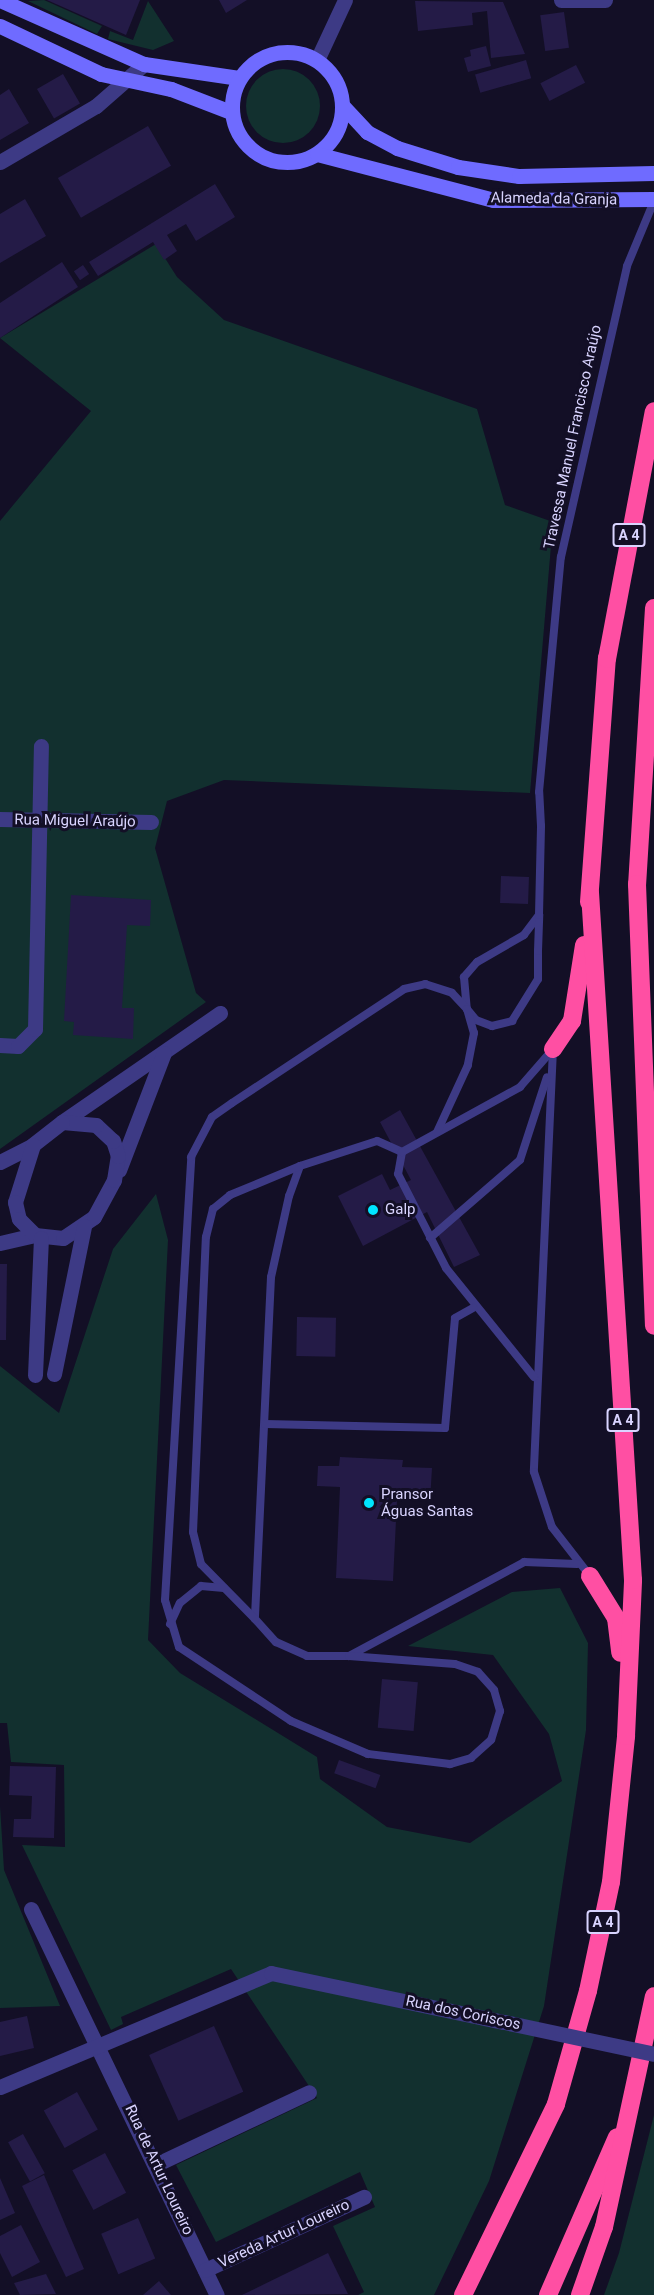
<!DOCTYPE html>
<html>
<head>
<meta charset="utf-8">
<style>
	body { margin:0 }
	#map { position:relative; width:654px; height:2295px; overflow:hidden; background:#130f26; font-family:Roboto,sans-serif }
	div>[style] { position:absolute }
	.green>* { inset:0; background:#12302f }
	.round { border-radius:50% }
	.building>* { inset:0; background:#241b47; transform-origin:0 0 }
	.lane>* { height:8px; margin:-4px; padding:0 4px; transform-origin:4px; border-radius:4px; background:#3d3a85 }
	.street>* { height:15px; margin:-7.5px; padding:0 7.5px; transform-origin:7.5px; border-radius:7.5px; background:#3d3a85 }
	.secondary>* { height:15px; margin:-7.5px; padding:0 7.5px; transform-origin:7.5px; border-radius:7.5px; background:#6f6bff }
	.secondary>.ring { margin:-7.5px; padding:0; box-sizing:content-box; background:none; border:15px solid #6f6bff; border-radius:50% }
	.highway>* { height:18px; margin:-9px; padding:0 9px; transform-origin:9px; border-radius:9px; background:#ff4fa3 }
	.street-bridge>* { height:15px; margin:-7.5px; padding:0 7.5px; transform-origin:7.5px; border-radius:7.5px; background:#3d3a85 }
	.dots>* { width:16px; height:16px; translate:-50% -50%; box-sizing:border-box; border:3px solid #130f26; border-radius:50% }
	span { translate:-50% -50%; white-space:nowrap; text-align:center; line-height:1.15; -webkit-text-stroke:6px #130f26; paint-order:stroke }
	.shield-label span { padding:2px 4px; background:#130f26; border:2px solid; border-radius:4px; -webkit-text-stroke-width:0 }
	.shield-label { font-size:14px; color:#d9d4ff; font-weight:700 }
	.street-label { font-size:15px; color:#d9d4ff }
	.poi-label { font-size:15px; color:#d9d4ff }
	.left { translate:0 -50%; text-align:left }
</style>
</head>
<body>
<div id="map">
	<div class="green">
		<div style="clip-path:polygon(44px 0,102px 26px,97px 34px,28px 1px)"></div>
		<div style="clip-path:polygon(148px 1px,174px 41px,153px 50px,108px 39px,110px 31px,133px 40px)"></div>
		<div class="round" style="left:246px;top:69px;width:74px;height:74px"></div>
		<div style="clip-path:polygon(156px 244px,177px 277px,224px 320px,477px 409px,505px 505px,553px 522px,530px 793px,224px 780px,167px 801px,155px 848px,196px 993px,206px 1002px,0 1149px,0 521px,91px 411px,0 338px)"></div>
		<div style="clip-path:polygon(156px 1194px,168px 1240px,148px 1640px,180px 1673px,317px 1757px,320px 1779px,387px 1827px,470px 1843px,562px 1781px,549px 1734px,493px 1655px,408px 1646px,512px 1592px,560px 1588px,588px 1643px,586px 1730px,544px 2006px,489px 2181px,434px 2295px,358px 2295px,364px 2292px,333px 2226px,375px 2207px,360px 2172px,216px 2242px,176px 2165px,317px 2098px,231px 1969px,121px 2017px,123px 2024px,111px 2030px,22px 1845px,65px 1847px,64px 1765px,11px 1762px,7px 1723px,0 1723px,0 1366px,59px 1413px,113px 1249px)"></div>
		<div style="clip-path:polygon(0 1806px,4px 1870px,60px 2006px,0 2008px)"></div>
		<div style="clip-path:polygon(654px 2115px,654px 2295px,604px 2295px,619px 2253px)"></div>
	</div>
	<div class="building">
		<div style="clip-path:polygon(47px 0,140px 0,126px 35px)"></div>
		<div style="clip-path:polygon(219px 0,247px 0,226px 13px)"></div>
		<div style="clip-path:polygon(415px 1px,503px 2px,525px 54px,491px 58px,487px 11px,472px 13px,473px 25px,418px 31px)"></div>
		<div style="left:564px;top:12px;width:36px;height:24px;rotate:82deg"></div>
		<div style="clip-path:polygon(486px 46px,491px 66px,468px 72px,464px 58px,471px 56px,470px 50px)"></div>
		<div style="left:526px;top:60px;width:19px;height:53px;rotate:74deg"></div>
		<div style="left:576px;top:65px;width:20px;height:40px;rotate:63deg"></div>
		<div style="left:63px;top:74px;width:34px;height:30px;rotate:60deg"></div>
		<div style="clip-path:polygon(9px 89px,29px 123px,0 140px,0 95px)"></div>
		<div style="left:148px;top:126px;width:46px;height:104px;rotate:60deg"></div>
		<div style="clip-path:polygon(215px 184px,235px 217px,196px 241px,186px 224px,167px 235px,177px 251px,164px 260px,153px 242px,98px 276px,89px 262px)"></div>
		<div style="clip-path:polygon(25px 199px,46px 236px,0 263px,0 214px)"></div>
		<div style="clip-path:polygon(62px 262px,78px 287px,0 338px,0 303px)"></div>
		<div style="left:83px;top:265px;width:11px;height:11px;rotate:56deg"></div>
		<div style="left:501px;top:876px;width:28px;height:27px;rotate:2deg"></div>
		<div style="clip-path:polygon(71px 895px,151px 900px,150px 926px,127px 925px,122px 1008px,134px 1008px,133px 1039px,73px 1035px,74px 1022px,64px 1021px)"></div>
		<div style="clip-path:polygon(400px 1110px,480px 1255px,454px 1267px,427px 1212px,363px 1246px,338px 1196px,382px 1174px,390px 1190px,411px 1180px,380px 1122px)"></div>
		<div style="clip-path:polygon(0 1264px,7px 1264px,6px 1340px,0 1340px)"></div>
		<div style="left:297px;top:1317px;width:39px;height:39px;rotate:1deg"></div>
		<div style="clip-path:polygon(340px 1457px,403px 1460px,402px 1467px,432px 1468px,430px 1501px,397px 1500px,393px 1581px,336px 1578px,340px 1487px,317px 1486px,318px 1466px,339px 1466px)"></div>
		<div style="left:382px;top:1679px;width:36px;height:49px;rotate:5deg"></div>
		<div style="left:339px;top:1760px;width:44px;height:14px;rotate:20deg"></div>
		<div style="clip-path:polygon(10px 1766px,56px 1767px,54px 1838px,13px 1837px,14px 1819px,31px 1819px,32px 1796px,9px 1795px)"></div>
		<div style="clip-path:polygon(27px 2016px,34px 2048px,0 2056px,0 2022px)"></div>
		<div style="left:214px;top:2026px;width:72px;height:71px;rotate:66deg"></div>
		<div style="left:77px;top:2092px;width:43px;height:38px;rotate:61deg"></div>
		<div style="left:23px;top:2134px;width:45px;height:17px;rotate:61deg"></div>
		<div style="left:105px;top:2153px;width:45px;height:37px;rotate:62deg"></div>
		<div style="clip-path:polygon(44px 2175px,84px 2269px,66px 2277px,22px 2186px)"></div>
		<div style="clip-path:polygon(0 2178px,15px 2213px,0 2220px)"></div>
		<div style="left:138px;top:2218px;width:44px;height:40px;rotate:67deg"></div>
		<div style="clip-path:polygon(21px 2225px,40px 2262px,12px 2277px,0 2253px,0 2236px)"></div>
		<div style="clip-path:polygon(328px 2253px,348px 2294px,242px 2295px)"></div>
		<div style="clip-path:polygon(46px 2274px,56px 2294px,20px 2295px,14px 2283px)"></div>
		<div style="clip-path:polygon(159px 2281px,171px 2295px,143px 2295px)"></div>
	</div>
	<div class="lane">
		<div style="left:539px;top:915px;width:25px;rotate:127deg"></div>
		<div style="left:524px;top:935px;width:54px;rotate:150.1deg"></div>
		<div style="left:477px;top:962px;width:20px;rotate:131deg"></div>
		<div style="left:464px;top:977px;width:32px;rotate:85deg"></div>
		<div style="left:467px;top:1009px;width:14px;rotate:51deg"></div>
		<div style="left:476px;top:1020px;width:17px;rotate:21deg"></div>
		<div style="left:492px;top:1026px;width:21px;rotate:-14deg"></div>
		<div style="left:512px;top:1021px;width:49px;rotate:-58.2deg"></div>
		<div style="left:538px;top:979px;width:28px;rotate:-90deg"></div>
		<div style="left:538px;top:951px;width:36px;rotate:-88deg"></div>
		<div style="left:539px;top:915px;width:89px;rotate:-88.7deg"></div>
		<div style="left:541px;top:826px;width:34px;rotate:-93deg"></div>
		<div style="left:539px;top:792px;width:236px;rotate:-84.7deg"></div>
		<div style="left:561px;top:557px;width:298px;rotate:-77.2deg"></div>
		<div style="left:627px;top:266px;width:70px;rotate:-67.4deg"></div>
		<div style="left:553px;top:1049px;width:423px;rotate:92.6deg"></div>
		<div style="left:534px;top:1472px;width:58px;rotate:71.9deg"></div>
		<div style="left:552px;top:1527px;width:62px;rotate:52.2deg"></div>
		<div style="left:402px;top:1152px;width:27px;rotate:-156deg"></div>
		<div style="left:377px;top:1141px;width:81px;rotate:162deg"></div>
		<div style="left:300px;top:1166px;width:32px;rotate:110deg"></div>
		<div style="left:289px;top:1196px;width:83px;rotate:102.5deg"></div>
		<div style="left:271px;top:1277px;width:342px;rotate:92.7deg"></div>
		<div style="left:255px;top:1619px;width:31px;rotate:48deg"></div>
		<div style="left:276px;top:1642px;width:34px;rotate:24deg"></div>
		<div style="left:307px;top:1656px;width:42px"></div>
		<div style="left:349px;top:1656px;width:199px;rotate:-28.2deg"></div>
		<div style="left:524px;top:1562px;width:53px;rotate:2.2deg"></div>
		<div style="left:402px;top:1152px;width:22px;rotate:100deg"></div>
		<div style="left:398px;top:1174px;width:106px;rotate:62.9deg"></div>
		<div style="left:446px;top:1268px;width:140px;rotate:51.1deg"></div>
		<div style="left:402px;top:1152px;width:135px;rotate:-28.8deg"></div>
		<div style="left:520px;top:1087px;width:50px;rotate:-49deg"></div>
		<div style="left:430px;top:1238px;width:119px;rotate:-40.9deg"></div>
		<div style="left:520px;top:1160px;width:87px;rotate:-72deg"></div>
		<div style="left:265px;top:1424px;width:180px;rotate:1.3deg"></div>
		<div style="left:445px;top:1428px;width:110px;rotate:-84.8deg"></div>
		<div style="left:455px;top:1318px;width:21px;rotate:-29deg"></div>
		<div style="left:255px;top:1619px;width:77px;rotate:-134.5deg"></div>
		<div style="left:201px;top:1564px;width:33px;rotate:-104deg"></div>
		<div style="left:193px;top:1532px;width:295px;rotate:-87.5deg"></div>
		<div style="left:206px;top:1237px;width:29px;rotate:-76deg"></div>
		<div style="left:213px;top:1209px;width:22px;rotate:-39deg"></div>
		<div style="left:230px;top:1195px;width:76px;rotate:-22.5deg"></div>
		<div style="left:170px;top:1624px;width:23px;rotate:-65deg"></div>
		<div style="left:180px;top:1603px;width:27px;rotate:-39deg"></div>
		<div style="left:201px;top:1586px;width:23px;rotate:5deg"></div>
		<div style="left:349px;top:1656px;width:106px;rotate:4.3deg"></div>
		<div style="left:455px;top:1664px;width:24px;rotate:19deg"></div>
		<div style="left:478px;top:1672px;width:24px;rotate:48deg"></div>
		<div style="left:494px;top:1690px;width:22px;rotate:74deg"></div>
		<div style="left:500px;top:1711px;width:30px;rotate:107deg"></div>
		<div style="left:491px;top:1740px;width:27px;rotate:138deg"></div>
		<div style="left:471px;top:1758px;width:22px;rotate:164deg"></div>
		<div style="left:450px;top:1764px;width:83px;rotate:-173deg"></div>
		<div style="left:368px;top:1754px;width:84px;rotate:-156.8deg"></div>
		<div style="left:291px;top:1721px;width:134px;rotate:-146.5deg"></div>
		<div style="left:179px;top:1647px;width:49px;rotate:-106.6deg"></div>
		<div style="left:165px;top:1600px;width:444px;rotate:-86.6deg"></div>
		<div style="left:191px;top:1157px;width:45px;rotate:-62.3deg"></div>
		<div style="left:212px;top:1117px;width:24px;rotate:-35deg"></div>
		<div style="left:232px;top:1103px;width:206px;rotate:-33.5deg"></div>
		<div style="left:404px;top:989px;width:22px;rotate:-13deg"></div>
		<div style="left:425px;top:984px;width:28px;rotate:18deg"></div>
		<div style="left:452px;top:993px;width:22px;rotate:47deg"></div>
		<div style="left:467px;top:1009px;width:25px;rotate:74deg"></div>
		<div style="left:474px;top:1033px;width:33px;rotate:101deg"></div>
		<div style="left:468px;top:1065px;width:74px;rotate:114.8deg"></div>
	</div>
	<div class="street">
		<div style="left:561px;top:0;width:44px"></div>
		<div style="left:317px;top:60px;width:66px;rotate:-65deg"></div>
		<div style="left:0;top:162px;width:111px;rotate:-30.3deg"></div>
		<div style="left:96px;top:106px;width:64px;rotate:-41.2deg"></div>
		<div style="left:0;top:819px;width:151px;rotate:1.1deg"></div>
		<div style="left:0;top:1045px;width:18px;rotate:3deg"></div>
		<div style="left:18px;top:1046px;width:24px;rotate:-45deg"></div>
		<div style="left:35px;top:1029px;width:283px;rotate:-88.8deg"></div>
		<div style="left:62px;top:1122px;width:192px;rotate:-34.6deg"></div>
		<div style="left:0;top:1162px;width:37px;rotate:-27deg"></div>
		<div style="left:119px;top:1170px;width:125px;rotate:-69deg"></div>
		<div style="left:0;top:1243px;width:36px;rotate:-13deg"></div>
		<div style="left:35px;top:1235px;width:28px;rotate:6deg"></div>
		<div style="left:63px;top:1238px;width:37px;rotate:-34deg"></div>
		<div style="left:94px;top:1217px;width:42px;rotate:-61.6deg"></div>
		<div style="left:114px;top:1180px;width:24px;rotate:-81deg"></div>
		<div style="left:118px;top:1156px;width:16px;rotate:-108deg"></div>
		<div style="left:113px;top:1141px;width:23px;rotate:-137deg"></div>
		<div style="left:96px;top:1125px;width:34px;rotate:-175deg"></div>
		<div style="left:62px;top:1122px;width:37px;rotate:142deg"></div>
		<div style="left:33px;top:1145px;width:60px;rotate:107.5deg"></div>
		<div style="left:15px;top:1202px;width:17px;rotate:77deg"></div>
		<div style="left:19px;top:1219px;width:23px;rotate:45deg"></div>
		<div style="left:54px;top:1374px;width:151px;rotate:-78.5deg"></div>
		<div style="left:35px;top:1375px;width:137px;rotate:-87.5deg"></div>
		<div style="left:31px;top:1909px;width:428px;rotate:64.3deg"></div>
		<div style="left:0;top:2087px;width:294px;rotate:-22.8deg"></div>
		<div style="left:271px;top:1973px;width:238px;rotate:11.9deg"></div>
		<div style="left:157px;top:2164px;width:168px;rotate:-25.3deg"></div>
		<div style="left:205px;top:2270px;width:175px;rotate:-24.7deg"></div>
	</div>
	<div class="secondary">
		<div style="left:0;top:0;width:158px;rotate:24deg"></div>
		<div style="left:144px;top:64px;width:96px;rotate:8.4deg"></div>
		<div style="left:0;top:26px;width:112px;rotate:25.4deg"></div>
		<div style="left:101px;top:74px;width:72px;rotate:12.1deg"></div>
		<div style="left:171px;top:89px;width:64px;rotate:21deg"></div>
		<div class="ring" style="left:232px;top:52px;width:95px;height:95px"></div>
		<div style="left:342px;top:105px;width:37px;rotate:47deg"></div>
		<div style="left:367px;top:132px;width:34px;rotate:28deg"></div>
		<div style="left:397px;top:148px;width:64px;rotate:17.3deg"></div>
		<div style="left:458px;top:167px;width:62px;rotate:8.4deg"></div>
		<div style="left:519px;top:176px;width:135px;rotate:-1.3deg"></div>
		<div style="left:317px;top:154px;width:182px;rotate:14.6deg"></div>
		<div style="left:493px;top:200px;width:161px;rotate:-0.4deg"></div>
	</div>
	<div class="highway">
		<div style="left:654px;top:608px;width:277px;rotate:93.5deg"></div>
		<div style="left:637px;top:884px;width:442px;rotate:87.8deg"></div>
		<div style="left:589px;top:902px;width:244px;rotate:-85.8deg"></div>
		<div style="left:607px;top:659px;width:252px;rotate:-79.3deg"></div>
		<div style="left:553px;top:1049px;width:34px;rotate:-56deg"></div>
		<div style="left:572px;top:1021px;width:77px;rotate:-81deg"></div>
		<div style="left:590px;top:1576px;width:49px;rotate:58.2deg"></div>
		<div style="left:616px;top:1618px;width:35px;rotate:83deg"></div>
		<div style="left:463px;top:2295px;width:212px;rotate:-64deg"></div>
		<div style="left:556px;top:2104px;width:117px;rotate:-74.2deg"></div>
		<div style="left:588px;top:1991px;width:111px;rotate:-78.1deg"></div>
		<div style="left:611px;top:1882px;width:147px;rotate:-84.1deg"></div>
		<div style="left:626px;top:1736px;width:156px;rotate:-87.4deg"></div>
		<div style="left:633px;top:1580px;width:689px;rotate:-93.58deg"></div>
		<div style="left:548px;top:2295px;width:172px;rotate:-66.4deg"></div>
		<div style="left:580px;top:2295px;width:72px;rotate:-70.6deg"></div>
		<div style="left:604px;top:2227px;width:236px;rotate:-77.8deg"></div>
	</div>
	<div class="street-bridge">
		<div style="left:504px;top:2022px;width:153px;rotate:12deg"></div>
	</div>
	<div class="dots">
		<div style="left:373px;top:1210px;background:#00e5ff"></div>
		<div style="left:369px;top:1503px;background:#00e5ff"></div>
	</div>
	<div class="shield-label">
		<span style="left:629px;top:535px">A 4</span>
		<span style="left:623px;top:1420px">A 4</span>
		<span style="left:603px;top:1922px">A 4</span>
	</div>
	<div class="street-label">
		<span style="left:554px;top:199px;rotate:1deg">Alameda da Granja</span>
		<span style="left:573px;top:437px;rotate:-78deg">Travessa Manuel Francisco Araújo</span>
		<span style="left:75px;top:821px;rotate:1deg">Rua Miguel Araújo</span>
		<span style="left:463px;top:2013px;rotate:12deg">Rua dos Coriscos</span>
		<span style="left:159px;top:2170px;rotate:65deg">Rua de Artur Loureiro</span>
		<span style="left:284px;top:2234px;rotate:-25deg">Vereda Artur Loureiro</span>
	</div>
	<div class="poi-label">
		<span class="left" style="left:385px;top:1210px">Galp</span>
		<span class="left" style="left:381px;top:1503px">Pransor<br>Águas Santas</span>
	</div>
</div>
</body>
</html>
